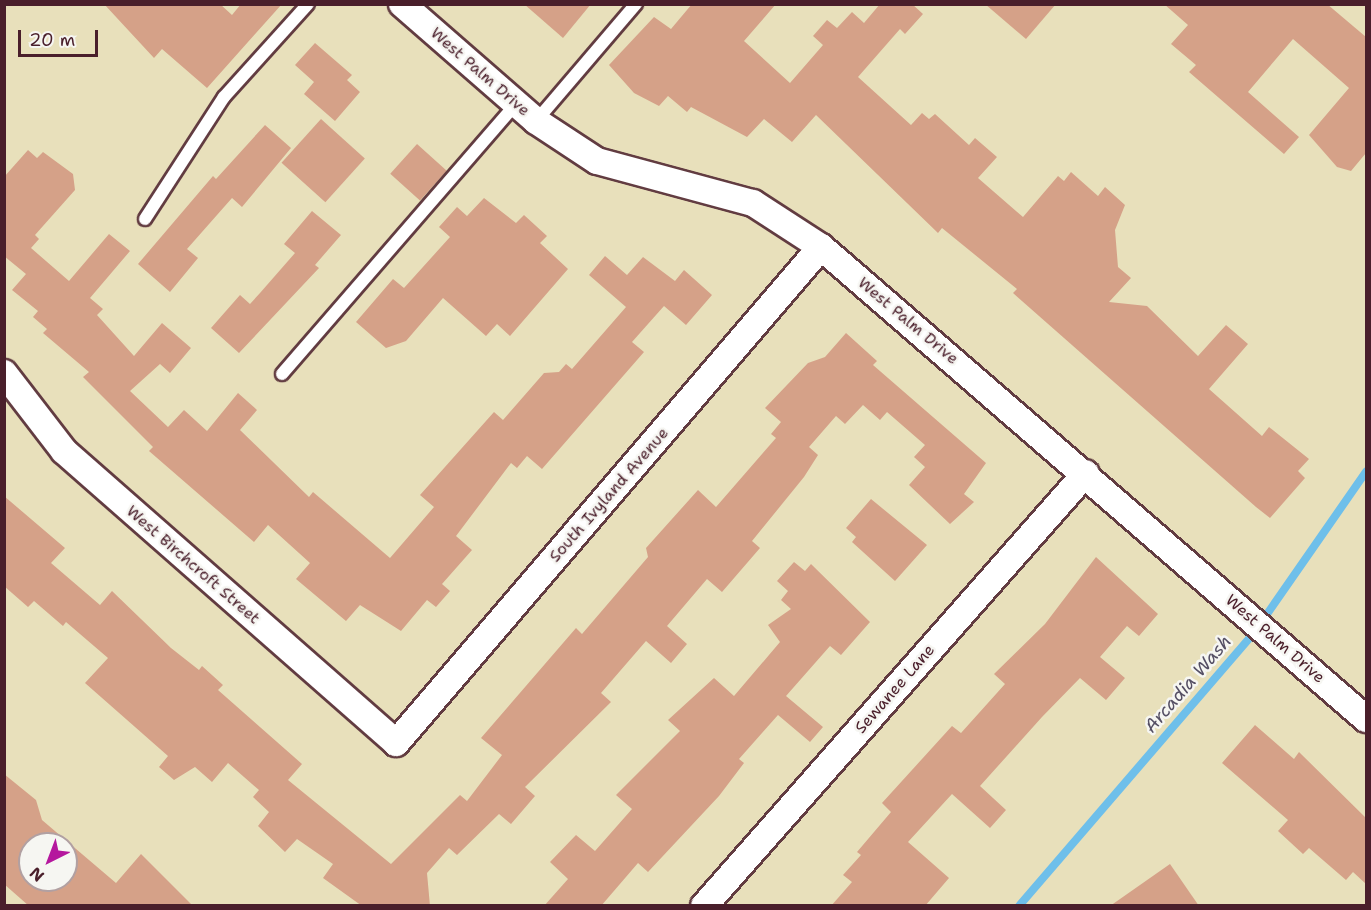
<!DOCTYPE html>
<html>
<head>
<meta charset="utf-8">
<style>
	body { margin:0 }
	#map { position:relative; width:1371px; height:910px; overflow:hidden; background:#e8e0bb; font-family:"Shantell Sans",sans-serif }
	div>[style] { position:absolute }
	.stream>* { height:8px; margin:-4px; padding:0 4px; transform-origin:4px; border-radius:4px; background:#6ebfea }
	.building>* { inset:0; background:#d5a188; transform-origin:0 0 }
	.roads { filter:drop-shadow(2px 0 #623c41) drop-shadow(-2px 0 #623c41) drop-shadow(0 2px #623c41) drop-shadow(0 -2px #623c41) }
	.service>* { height:12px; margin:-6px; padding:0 6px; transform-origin:6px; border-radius:6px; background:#fff }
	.minor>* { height:26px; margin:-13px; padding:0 13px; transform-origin:13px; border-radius:13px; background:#fff }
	span { translate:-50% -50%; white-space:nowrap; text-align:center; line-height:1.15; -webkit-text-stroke:5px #f6f6f2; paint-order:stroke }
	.street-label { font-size:16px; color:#4a1f2b }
	.water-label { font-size:18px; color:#554f64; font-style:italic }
	.frame { position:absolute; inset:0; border:6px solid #4a1f2b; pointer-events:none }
	.north { position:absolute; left:18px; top:832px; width:60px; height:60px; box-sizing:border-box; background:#f6f6f2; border:2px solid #b1a0a2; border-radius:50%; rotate:222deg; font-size:16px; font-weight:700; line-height:24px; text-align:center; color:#4a1f2b }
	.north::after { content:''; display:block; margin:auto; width:21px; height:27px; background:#b5179e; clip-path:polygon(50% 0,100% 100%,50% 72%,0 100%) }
	.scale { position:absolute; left:18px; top:30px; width:80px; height:27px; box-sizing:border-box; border:3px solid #4a1f2b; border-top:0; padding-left:8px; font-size:18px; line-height:21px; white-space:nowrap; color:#4a1f2b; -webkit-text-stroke:4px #f6f6f2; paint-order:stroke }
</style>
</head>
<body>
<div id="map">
	<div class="stream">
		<div style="left:1019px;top:906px;width:364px;rotate:-49.3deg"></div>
		<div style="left:1256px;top:630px;width:193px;rotate:-55.2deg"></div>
	</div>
	<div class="building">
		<div style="clip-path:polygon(104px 4px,220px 4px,232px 15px,241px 4px,282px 4px,207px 88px,162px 49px,154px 58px)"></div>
		<div style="clip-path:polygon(524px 4px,591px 4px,563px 38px)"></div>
		<div style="clip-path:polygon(692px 4px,776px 4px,744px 41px,790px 83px,823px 45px,813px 36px,827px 20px,837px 28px,852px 12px,864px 23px,880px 4px,912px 4px,923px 14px,905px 34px,900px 29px,858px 77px,911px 125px,922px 113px,929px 119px,935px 114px,969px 145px,975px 138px,997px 157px,978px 178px,1023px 217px,1058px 176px,1064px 181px,1071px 172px,1098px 196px,1105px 187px,1125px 205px,1115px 230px,1118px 267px,1131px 278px,1109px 302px,1147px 306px,1198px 356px,1226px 325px,1248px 344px,1209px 389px,1262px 436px,1269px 427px,1309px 459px,1298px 471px,1305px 478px,1270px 518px,1256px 507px,1013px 293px,1017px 289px,942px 228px,938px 233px,816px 115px,792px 142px,764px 119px,747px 137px,691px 107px,687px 112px,668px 96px,659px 106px,634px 93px,609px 65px,654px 17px,671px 29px)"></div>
		<div style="clip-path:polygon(985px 4px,1056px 4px,1026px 39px)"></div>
		<div style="clip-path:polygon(1164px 4px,1327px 4px,1366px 37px,1366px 153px,1351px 171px,1337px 167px,1309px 135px,1349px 88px,1293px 39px,1248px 92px,1299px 137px,1284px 154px,1189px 72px,1196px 65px,1171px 44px,1188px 25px)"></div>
		<div style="clip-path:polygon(315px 43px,352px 75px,347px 80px,360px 92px,335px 121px,304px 94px,314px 82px,295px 65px)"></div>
		<div style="left:321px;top:119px;width:59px;height:59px;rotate:42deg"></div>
		<div style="clip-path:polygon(265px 125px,291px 148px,242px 207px,232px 198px,187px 249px,198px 258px,170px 292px,138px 264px,213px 176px,216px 179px)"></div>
		<div style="left:417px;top:144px;width:40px;height:40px;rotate:42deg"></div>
		<div style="clip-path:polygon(28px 150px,37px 158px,43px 152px,73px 174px,75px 190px,35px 235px,39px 239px,31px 248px,69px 281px,109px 234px,130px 251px,90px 298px,103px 309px,97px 315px,134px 356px,162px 323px,191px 348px,170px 373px,160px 364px,130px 391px,168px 427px,184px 410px,207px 431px,238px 393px,257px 410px,240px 430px,309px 497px,313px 492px,390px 558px,434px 507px,420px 495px,494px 412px,503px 420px,544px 373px,559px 372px,566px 364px,572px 369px,626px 307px,589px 275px,605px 256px,627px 275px,643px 257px,675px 281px,684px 270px,712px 295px,686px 325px,664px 306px,632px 342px,644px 352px,542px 469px,527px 456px,517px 468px,511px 463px,456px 536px,472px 550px,442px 584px,450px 591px,436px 607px,427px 600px,401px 631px,360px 605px,346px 621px,296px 579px,310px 563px,268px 525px,254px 542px,149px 451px,153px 447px,83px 377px,89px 372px,43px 333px,47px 329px,33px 317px,38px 311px,12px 290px,26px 274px,4px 256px,4px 177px)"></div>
		<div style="clip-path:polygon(484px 198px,516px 223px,524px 215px,547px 236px,540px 243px,568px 269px,510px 336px,497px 324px,486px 336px,443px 298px,406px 341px,386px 348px,356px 322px,393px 279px,404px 288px,450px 237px,439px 227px,457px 207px,467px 216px)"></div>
		<div style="clip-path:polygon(312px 211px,341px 235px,315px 265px,319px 268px,239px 353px,211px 328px,240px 295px,250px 304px,260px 293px,295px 253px,284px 244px)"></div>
		<div style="clip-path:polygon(846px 333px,877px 361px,873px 365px,986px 463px,964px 494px,974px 502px,950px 524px,909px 485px,925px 467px,914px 457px,925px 445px,887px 412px,880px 420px,863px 405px,845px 424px,836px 416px,809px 447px,818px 455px,804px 477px,752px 541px,760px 548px,722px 592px,707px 579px,667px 626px,687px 644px,671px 663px,646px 641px,601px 693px,611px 702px,525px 787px,535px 796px,511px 824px,499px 814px,457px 855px,449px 848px,427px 873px,430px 906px,362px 906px,323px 878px,333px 864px,297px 839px,285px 852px,258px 826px,269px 812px,253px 797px,259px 790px,228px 763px,212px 782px,195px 767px,174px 780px,159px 767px,168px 756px,85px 683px,108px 658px,66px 622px,63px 626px,34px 601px,28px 607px,4px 586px,4px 496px,65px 548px,51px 563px,100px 605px,112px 591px,171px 648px,199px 670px,202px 666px,223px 685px,218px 690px,302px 764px,288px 780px,391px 864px,460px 795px,467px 801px,502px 755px,481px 738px,576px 628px,582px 634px,648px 557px,646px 548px,698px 490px,716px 507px,776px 438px,771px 434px,781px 422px,765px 408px,808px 363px,825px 357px)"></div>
		<div style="clip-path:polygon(871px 499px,927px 545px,895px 581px,852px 542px,856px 537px,846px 528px)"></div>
		<div style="clip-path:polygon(1096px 557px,1158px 614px,1139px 636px,1127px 626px,1100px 657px,1125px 678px,1106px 700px,1080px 678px,1042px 717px,980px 786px,1006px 810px,990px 828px,952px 794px,908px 842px,949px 878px,925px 906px,831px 906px,852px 882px,843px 875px,861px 855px,857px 852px,891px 812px,882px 803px,952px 726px,961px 733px,1005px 684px,994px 674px,1045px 624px)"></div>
		<div style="clip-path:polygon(794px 562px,805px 571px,811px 564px,870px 622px,841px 655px,830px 646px,786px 696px,823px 727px,810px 742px,778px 715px,739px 759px,744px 763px,719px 796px,648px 872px,638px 863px,601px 906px,544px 906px,568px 879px,550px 862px,576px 835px,595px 851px,632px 809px,616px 795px,680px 731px,668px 720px,714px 678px,734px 696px,780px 642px,768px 625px,791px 609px,781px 600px,788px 591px,777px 581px)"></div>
		<div style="clip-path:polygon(1255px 725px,1294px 759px,1299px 752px,1366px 818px,1366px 884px,1353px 872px,1346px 880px,1309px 848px,1303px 854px,1278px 831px,1288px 820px,1222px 763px)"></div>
		<div style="clip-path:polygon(evenodd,4px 774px,36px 800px,42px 820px,116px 883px,141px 854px,193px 906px,29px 906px,4px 884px,4px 774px,30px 844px,66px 844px,66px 880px,30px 880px,30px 844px)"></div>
		<div style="clip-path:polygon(1170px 864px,1199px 906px,1110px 906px)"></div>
	</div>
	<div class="roads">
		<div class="service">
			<div style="left:536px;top:121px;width:154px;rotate:-49.5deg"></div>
			<div style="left:145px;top:219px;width:145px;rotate:-57.1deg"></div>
			<div style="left:224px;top:97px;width:125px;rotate:-47.9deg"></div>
			<div style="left:282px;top:374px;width:357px;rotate:-49.1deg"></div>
		</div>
		<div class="minor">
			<div style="left:402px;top:4px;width:178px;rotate:41.1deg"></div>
			<div style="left:536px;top:121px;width:73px;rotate:33.3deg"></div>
			<div style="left:597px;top:161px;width:162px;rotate:15.1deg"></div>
			<div style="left:753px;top:203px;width:81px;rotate:32.9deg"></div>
			<div style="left:821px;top:247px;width:721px;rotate:40.89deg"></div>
			<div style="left:4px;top:373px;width:98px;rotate:52.4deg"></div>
			<div style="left:64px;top:451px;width:442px;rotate:41.3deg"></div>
			<div style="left:396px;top:743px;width:653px;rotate:-49.41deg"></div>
			<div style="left:704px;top:906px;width:577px;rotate:-48.58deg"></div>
		</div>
	</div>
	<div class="street-label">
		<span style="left:480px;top:72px;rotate:41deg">West Palm Drive</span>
		<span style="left:908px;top:321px;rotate:40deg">West Palm Drive</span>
		<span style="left:609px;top:495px;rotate:-49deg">South Ivyland Avenue</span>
		<span style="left:193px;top:565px;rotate:41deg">West Birchcroft Street</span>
		<span style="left:1275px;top:639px;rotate:41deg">West Palm Drive</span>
		<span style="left:895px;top:689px;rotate:-49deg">Sewanee Lane</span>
	</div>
	<div class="water-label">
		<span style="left:1188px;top:684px;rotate:-49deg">Arcadia Wash</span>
	</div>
	<div class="frame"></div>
	<div class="north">N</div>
	<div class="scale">20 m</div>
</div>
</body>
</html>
